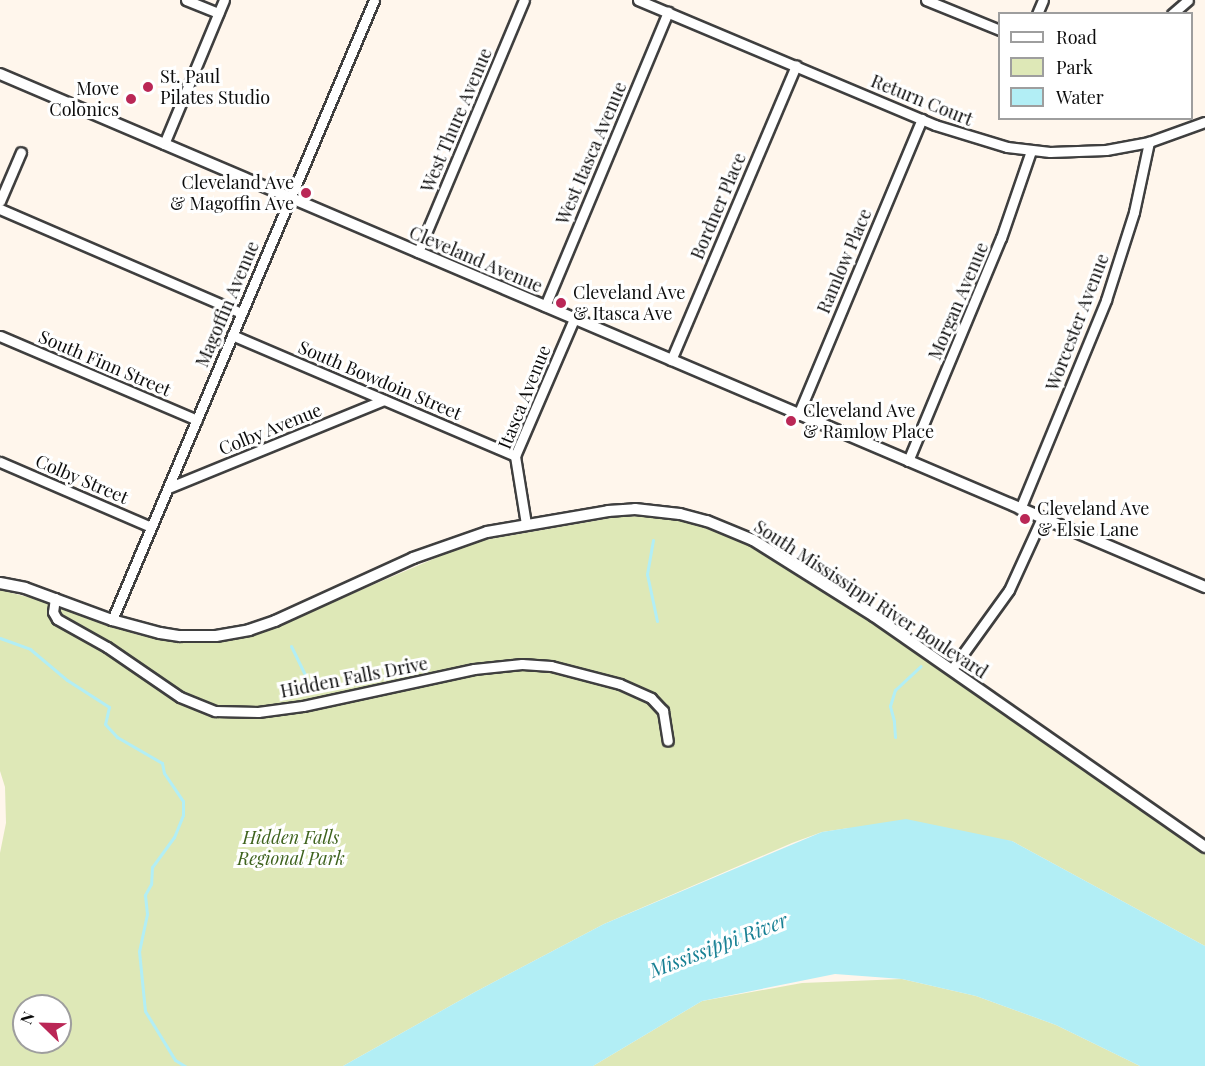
<!DOCTYPE html>
<html>
<head>
<meta charset="utf-8">
<style>
	body { margin:0 }
	#map { position:relative; width:1205px; height:1066px; overflow:hidden; background:#fff6ec; font-family:"Playfair Display",serif }
	div>[style] { position:absolute }
	.green>* { inset:0; background:#dee8b7 }
	.water>* { inset:0; background:#b2eef5 }
	.stream>* { height:3px; margin:-1.5px; padding:0 1.5px; transform-origin:1.5px; border-radius:1.5px; background:#b2eef5 }
	.roads { filter:drop-shadow(2px 0 #3f3f3f) drop-shadow(-2px 0 #3f3f3f) drop-shadow(0 2px #3f3f3f) drop-shadow(0 -2px #3f3f3f) }
	.minor>* { height:9px; margin:-4.5px; padding:0 4.5px; transform-origin:4.5px; border-radius:4.5px; background:#fff }
	.tertiary>* { height:10px; margin:-5px; padding:0 5px; transform-origin:5px; border-radius:5px; background:#fff }
	.dots>* { width:16px; height:16px; translate:-50% -50%; box-sizing:border-box; border:3px solid #fff; border-radius:50% }
	span { translate:-50% -50%; white-space:nowrap; text-align:center; line-height:1.15; -webkit-text-stroke:6px #fff; paint-order:stroke }
	.poi-label { font-size:18px; color:#0c0c0c }
	.left { translate:0 -50%; text-align:left }
	.right { translate:-100% -50%; text-align:right }
	.street-label { font-size:18px; color:#0c0c0c }
	.park-label { font-size:18px; color:#3f631e; font-style:italic }
	.water-label { font-size:20px; color:#188094; font-style:italic }
	.legend { position:absolute; left:998px; top:12px; width:195px; height:108px; box-sizing:border-box; background:#fff; border:2px solid #9e9e9e; margin:0; padding:8px 10px; list-style:none; font-size:18px; color:#0c0c0c }
	.legend li { display:flex; align-items:center; gap:12px; height:30px }
	.legend b { width:30px; border:2px solid #9e9e9e }
	.north { position:absolute; left:12px; top:994px; width:60px; height:60px; box-sizing:border-box; background:#fff; border:2px solid #9e9e9e; border-radius:50%; rotate:293deg; font-size:16px; font-weight:700; line-height:24px; text-align:center; color:#0c0c0c }
	.north::after { content:''; display:block; margin:auto; width:21px; height:27px; background:#ba2756; clip-path:polygon(50% 0,100% 100%,50% 72%,0 100%) }
</style>
</head>
<body>
<div id="map">
	<div class="green">
		<div style="clip-path:polygon(evenodd,650px 516px,682px 521px,727px 535px,788px 566px,1205px 850px,1205px 946px,1012px 841px,849px 828px,822px 832px,792px 843px,604px 924px,475px 992px,343px 1066px,0 1066px,0 853px,6px 823px,5px 787px,0 771px,0 590px,39px 600px,138px 635px,178px 642px,221px 642px,270px 629px,473px 542px,617px 517px,650px 516px,24px 1006px,60px 1006px,60px 1042px,24px 1042px,24px 1006px)"></div>
		<div style="clip-path:polygon(902px 979px,976px 996px,1056px 1025px,1140px 1066px,593px 1066px,702px 1001px,802px 983px)"></div>
	</div>
	<div class="water">
		<div style="clip-path:polygon(906px 819px,1012px 841px,1205px 946px,1205px 1066px,1140px 1066px,1056px 1025px,976px 996px,902px 979px,835px 974px,702px 1001px,593px 1066px,343px 1066px,475px 992px,604px 924px,822px 832px)"></div>
	</div>
	<div class="stream">
		<div style="left:653px;top:540px;width:35px;rotate:100deg"></div>
		<div style="left:647px;top:574px;width:48px;rotate:78deg"></div>
		<div style="left:0;top:638px;width:32px;rotate:20deg"></div>
		<div style="left:30px;top:649px;width:48px;rotate:40deg"></div>
		<div style="left:67px;top:680px;width:50px;rotate:32.7deg"></div>
		<div style="left:109px;top:707px;width:17px;rotate:103deg"></div>
		<div style="left:105px;top:724px;width:18px;rotate:47deg"></div>
		<div style="left:117px;top:737px;width:52px;rotate:30deg"></div>
		<div style="left:162px;top:763px;width:10px;rotate:79deg"></div>
		<div style="left:164px;top:773px;width:34px;rotate:56deg"></div>
		<div style="left:183px;top:801px;width:14px;rotate:90deg"></div>
		<div style="left:183px;top:815px;width:24px;rotate:112deg"></div>
		<div style="left:174px;top:837px;width:37px;rotate:126deg"></div>
		<div style="left:152px;top:867px;width:17px;rotate:93deg"></div>
		<div style="left:151px;top:884px;width:13px;rotate:119deg"></div>
		<div style="left:145px;top:895px;width:19px;rotate:84deg"></div>
		<div style="left:147px;top:914px;width:38px;rotate:102deg"></div>
		<div style="left:139px;top:951px;width:60px;rotate:84.3deg"></div>
		<div style="left:145px;top:1011px;width:57px;rotate:58.5deg"></div>
		<div style="left:175px;top:1060px;width:12px;rotate:31deg"></div>
		<div style="left:291px;top:646px;width:37px;rotate:64deg"></div>
		<div style="left:895px;top:737px;width:16px;rotate:-94deg"></div>
		<div style="left:894px;top:721px;width:16px;rotate:-105deg"></div>
		<div style="left:890px;top:706px;width:17px;rotate:-73deg"></div>
		<div style="left:895px;top:690px;width:35px;rotate:-43deg"></div>
	</div>
	<div class="roads">
		<div class="minor">
			<div style="left:186px;top:0;width:35px;rotate:22deg"></div>
			<div style="left:638px;top:0;width:322px;rotate:22.8deg"></div>
			<div style="left:935px;top:125px;width:75px;rotate:17deg"></div>
			<div style="left:1007px;top:147px;width:43px;rotate:6.6deg"></div>
			<div style="left:1050px;top:152px;width:56px;rotate:-2deg"></div>
			<div style="left:1106px;top:150px;width:44px;rotate:-10.5deg"></div>
			<div style="left:1149px;top:142px;width:59px;rotate:-19.7deg"></div>
			<div style="left:926px;top:0;width:80px;rotate:22.1deg"></div>
			<div style="left:1037px;top:14px;width:15px;rotate:-67deg"></div>
			<div style="left:1172px;top:14px;width:21px;rotate:-41deg"></div>
			<div style="left:164px;top:144px;width:156px;rotate:-67.4deg"></div>
			<div style="left:0;top:201px;width:53px;rotate:-66.8deg"></div>
			<div style="left:0;top:209px;width:263px;rotate:23.3deg"></div>
			<div style="left:418px;top:252px;width:273px;rotate:-67.2deg"></div>
			<div style="left:545px;top:306px;width:319px;rotate:-67.3deg"></div>
			<div style="left:232px;top:335px;width:308px;rotate:23.1deg"></div>
			<div style="left:0;top:336px;width:214px;rotate:23.1deg"></div>
			<div style="left:671px;top:360px;width:320px;rotate:-67deg"></div>
			<div style="left:798px;top:415px;width:321px;rotate:-67.3deg"></div>
			<div style="left:908px;top:461px;width:242px;rotate:-67.4deg"></div>
			<div style="left:1001px;top:238px;width:92px;rotate:-71deg"></div>
			<div style="left:0;top:462px;width:164px;rotate:23.3deg"></div>
			<div style="left:168px;top:488px;width:233px;rotate:-22.2deg"></div>
			<div style="left:1020px;top:509px;width:226px;rotate:-67.6deg"></div>
			<div style="left:1106px;top:300px;width:92px;rotate:-72.3deg"></div>
			<div style="left:1134px;top:212px;width:72px;rotate:-77.9deg"></div>
			<div style="left:526px;top:524px;width:69px;rotate:-99.2deg"></div>
			<div style="left:515px;top:456px;width:149px;rotate:-66.7deg"></div>
			<div style="left:55px;top:598px;width:14px;rotate:98deg"></div>
			<div style="left:53px;top:612px;width:8px;rotate:60deg"></div>
			<div style="left:57px;top:619px;width:57px;rotate:29.2deg"></div>
			<div style="left:107px;top:647px;width:88px;rotate:34.4deg"></div>
			<div style="left:180px;top:697px;width:38px;rotate:22deg"></div>
			<div style="left:215px;top:711px;width:43px;rotate:1.3deg"></div>
			<div style="left:258px;top:712px;width:45px;rotate:-7.6deg"></div>
			<div style="left:303px;top:706px;width:175px;rotate:-12.2deg"></div>
			<div style="left:474px;top:669px;width:48px;rotate:-5.9deg"></div>
			<div style="left:522px;top:664px;width:29px;rotate:4deg"></div>
			<div style="left:551px;top:666px;width:71px;rotate:14.6deg"></div>
			<div style="left:620px;top:684px;width:34px;rotate:24deg"></div>
			<div style="left:651px;top:698px;width:18px;rotate:47deg"></div>
			<div style="left:663px;top:711px;width:30px;rotate:81deg"></div>
			<div style="left:112px;top:620px;width:673px;rotate:-67.09deg"></div>
			<div style="left:952px;top:669px;width:97px;rotate:-54.2deg"></div>
			<div style="left:1009px;top:590px;width:79px;rotate:-65.4deg"></div>
		</div>
		<div class="tertiary">
			<div style="left:0;top:74px;width:1310px;rotate:23.06deg"></div>
			<div style="left:0;top:583px;width:25px;rotate:11deg"></div>
			<div style="left:25px;top:588px;width:93px;rotate:20.2deg"></div>
			<div style="left:112px;top:620px;width:50px;rotate:15.2deg"></div>
			<div style="left:160px;top:633px;width:20px;rotate:9deg"></div>
			<div style="left:180px;top:636px;width:36px"></div>
			<div style="left:216px;top:636px;width:34px;rotate:-10deg"></div>
			<div style="left:249px;top:630px;width:28px;rotate:-19deg"></div>
			<div style="left:275px;top:621px;width:152px;rotate:-24.5deg"></div>
			<div style="left:413px;top:558px;width:78px;rotate:-19.4deg"></div>
			<div style="left:487px;top:532px;width:123px;rotate:-9.8deg"></div>
			<div style="left:608px;top:511px;width:27px;rotate:-4deg"></div>
			<div style="left:635px;top:509px;width:45px;rotate:6.3deg"></div>
			<div style="left:680px;top:514px;width:28px;rotate:15deg"></div>
			<div style="left:707px;top:521px;width:50px;rotate:22.4deg"></div>
			<div style="left:753px;top:540px;width:143px;rotate:32.1deg"></div>
			<div style="left:874px;top:616px;width:404px;rotate:34.9deg"></div>
		</div>
	</div>
	<div class="dots">
		<div style="left:148px;top:87px;background:#ba2756"></div>
		<div style="left:131px;top:99px;background:#ba2756"></div>
		<div style="left:306px;top:193px;background:#ba2756"></div>
		<div style="left:561px;top:303px;background:#ba2756"></div>
		<div style="left:791px;top:421px;background:#ba2756"></div>
		<div style="left:1025px;top:519px;background:#ba2756"></div>
	</div>
	<div class="poi-label">
		<span class="left" style="left:160px;top:87px">St. Paul<br>Pilates Studio</span>
		<span class="right" style="left:119px;top:99px">Move<br>Colonics</span>
		<span class="right" style="left:294px;top:193px">Cleveland Ave<br>&amp; Magoffin Ave</span>
		<span class="left" style="left:573px;top:303px">Cleveland Ave<br>&amp; Itasca Ave</span>
		<span class="left" style="left:803px;top:421px">Cleveland Ave<br>&amp; Ramlow Place</span>
		<span class="left" style="left:1037px;top:519px">Cleveland Ave<br>&amp; Elsie Lane</span>
	</div>
	<div class="street-label">
		<span style="left:922px;top:100px;rotate:22deg">Return Court</span>
		<span style="left:456px;top:120px;rotate:-67deg">West Thure Avenue</span>
		<span style="left:591px;top:153px;rotate:-67deg">West Itasca Avenue</span>
		<span style="left:718px;top:206px;rotate:-67deg">Bordner Place</span>
		<span style="left:476px;top:259px;rotate:23deg">Cleveland Avenue</span>
		<span style="left:844px;top:261px;rotate:-67deg">Ramlow Place</span>
		<span style="left:958px;top:301px;rotate:-67deg">Morgan Avenue</span>
		<span style="left:227px;top:304px;rotate:-67deg">Magoffin Avenue</span>
		<span style="left:1077px;top:322px;rotate:-69deg">Worcester Avenue</span>
		<span style="left:105px;top:363px;rotate:23deg">South Finn Street</span>
		<span style="left:380px;top:380px;rotate:23deg">South Bowdoin Street</span>
		<span style="left:524px;top:397px;rotate:-68deg">Itasca Avenue</span>
		<span style="left:270px;top:429px;rotate:-22deg">Colby Avenue</span>
		<span style="left:82px;top:479px;rotate:23deg">Colby Street</span>
		<span style="left:871px;top:599px;rotate:33deg">South Mississippi River Boulevard</span>
		<span style="left:354px;top:677px;rotate:-11deg">Hidden Falls Drive</span>
	</div>
	<div class="park-label">
		<span style="left:291px;top:848px">Hidden Falls<br>Regional Park</span>
	</div>
	<div class="water-label">
		<span style="left:718px;top:944px;rotate:-21deg">Mississippi River</span>
	</div>
	<ul class="legend">
	<li><b style="height:8px;background:#fff"></b>Road</li>
	<li><b style="height:16px;background:#dee8b7"></b>Park</li>
	<li><b style="height:16px;background:#b2eef5"></b>Water</li>
	</ul>
	<div class="north">N</div>
</div>
</body>
</html>
